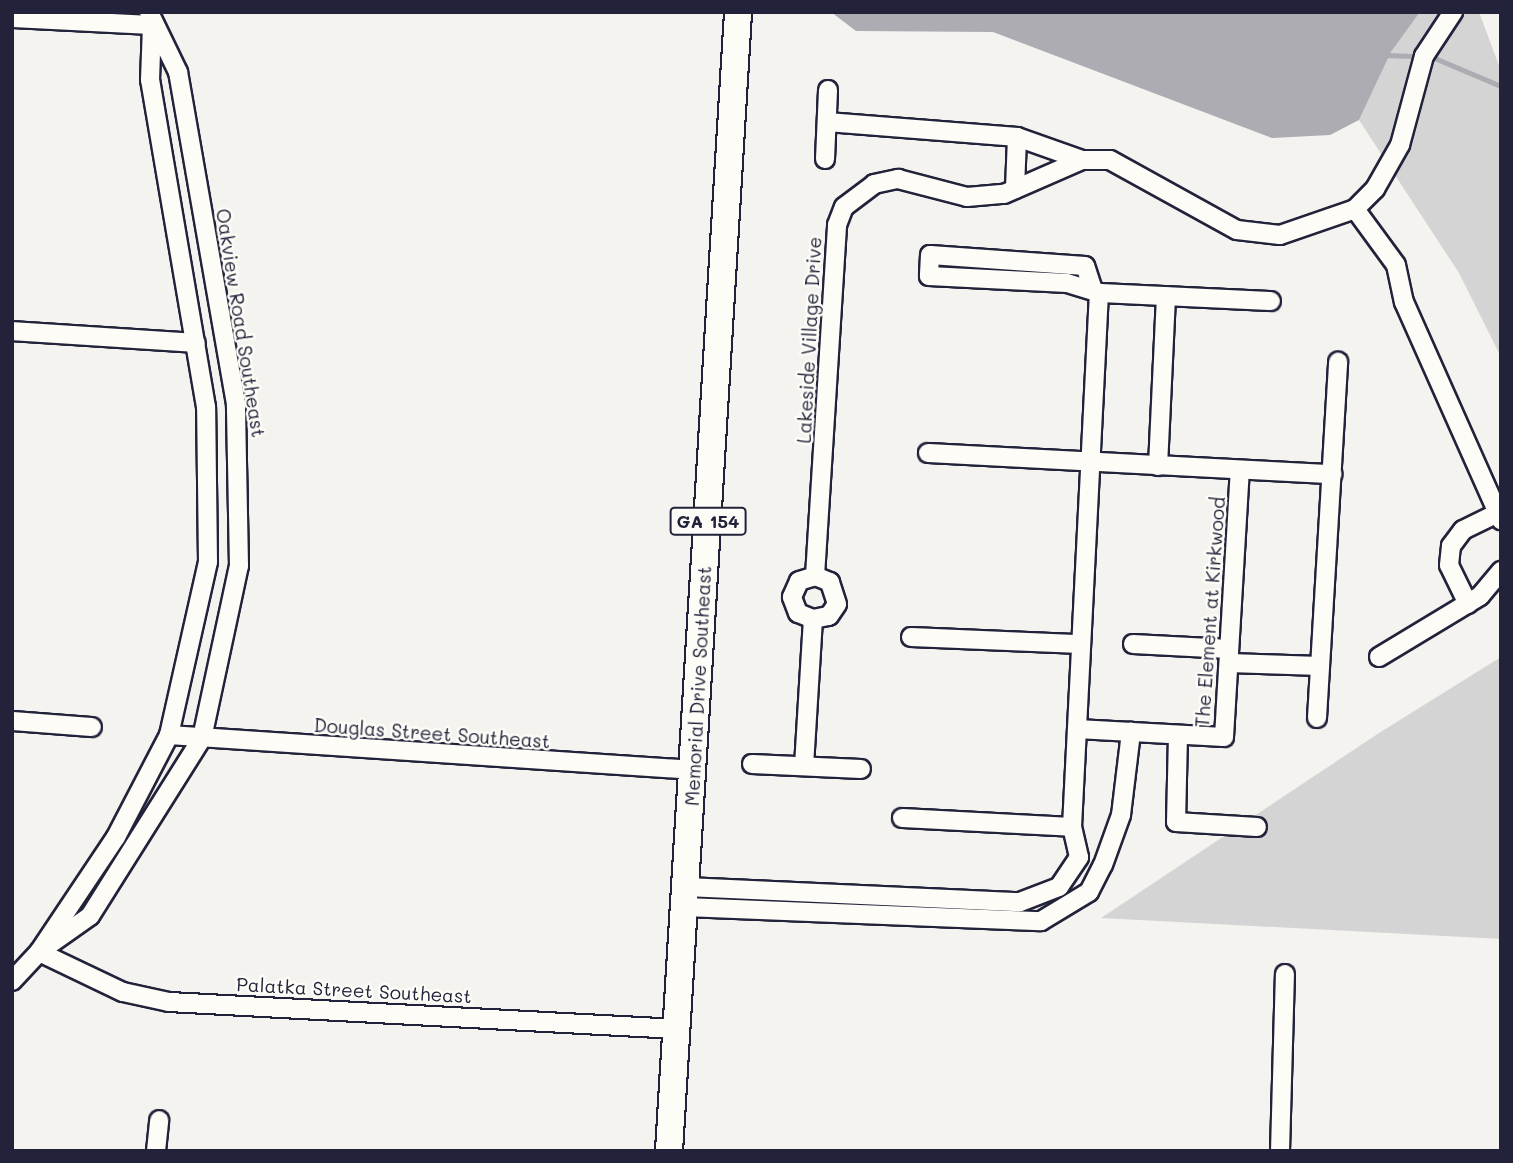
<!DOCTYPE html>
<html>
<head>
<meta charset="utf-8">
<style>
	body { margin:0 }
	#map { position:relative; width:1513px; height:1163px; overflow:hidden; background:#f4f3ef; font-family:Mali,sans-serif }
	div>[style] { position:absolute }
	.green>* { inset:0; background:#d5d4d5 }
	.water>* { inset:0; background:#acacb2 }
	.stream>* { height:4.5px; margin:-2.25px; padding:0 2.25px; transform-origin:2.25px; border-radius:2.25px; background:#acacb2 }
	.roads { filter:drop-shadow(2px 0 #22223b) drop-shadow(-2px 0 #22223b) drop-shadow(0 2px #22223b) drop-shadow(0 -2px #22223b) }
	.street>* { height:18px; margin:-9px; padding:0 9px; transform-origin:9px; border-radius:9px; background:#fdfcf7 }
	.primary>* { height:26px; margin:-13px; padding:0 13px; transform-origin:13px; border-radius:13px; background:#fdfcf7 }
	span { translate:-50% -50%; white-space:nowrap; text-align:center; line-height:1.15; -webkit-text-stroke:5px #fdfcf7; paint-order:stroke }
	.shield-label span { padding:2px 5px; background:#fdfcf7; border:2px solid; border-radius:5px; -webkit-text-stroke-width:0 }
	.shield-label { font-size:18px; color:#22223b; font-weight:700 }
	.street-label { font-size:19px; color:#22223b }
	.frame { position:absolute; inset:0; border:14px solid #22223b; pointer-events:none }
</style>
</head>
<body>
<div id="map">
	<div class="green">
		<div style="clip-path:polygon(1420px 12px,1479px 12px,1501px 71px,1501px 357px,1459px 273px,1359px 120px,1391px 52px)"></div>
		<div style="clip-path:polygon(1501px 657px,1501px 939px,1101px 918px,1379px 733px)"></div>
	</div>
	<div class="water">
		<div style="clip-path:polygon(831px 12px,1420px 12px,1391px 52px,1359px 120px,1330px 135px,1272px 138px,993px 32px,856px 31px)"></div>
	</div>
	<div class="stream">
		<div style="left:1385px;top:55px;width:33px;rotate:2deg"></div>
		<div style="left:1430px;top:56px;width:77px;rotate:22.9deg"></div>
	</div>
	<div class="roads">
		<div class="street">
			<div style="left:12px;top:18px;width:140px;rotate:2.9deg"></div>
			<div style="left:827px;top:122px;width:191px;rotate:4.5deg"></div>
			<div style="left:1017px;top:137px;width:69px;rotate:19.5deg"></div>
			<div style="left:1082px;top:160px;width:28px"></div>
			<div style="left:1110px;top:160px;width:145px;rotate:28.9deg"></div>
			<div style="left:1237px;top:230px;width:43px;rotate:6.6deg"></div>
			<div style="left:1280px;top:235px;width:79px;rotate:-19.1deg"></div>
			<div style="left:1355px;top:209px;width:28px;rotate:-45deg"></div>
			<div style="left:1375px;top:189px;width:51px;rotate:-60.4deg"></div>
			<div style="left:1400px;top:145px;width:92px;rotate:-74.9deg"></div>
			<div style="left:1424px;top:56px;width:53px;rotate:-56.6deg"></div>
			<div style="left:825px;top:159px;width:69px;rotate:-87.5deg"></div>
			<div style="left:1015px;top:189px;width:52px;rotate:-87.8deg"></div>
			<div style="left:1355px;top:209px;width:69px;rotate:53.8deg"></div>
			<div style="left:1396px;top:265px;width:38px;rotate:78deg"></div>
			<div style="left:1404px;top:302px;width:239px;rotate:66deg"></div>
			<div style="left:1093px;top:290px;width:25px;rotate:-108deg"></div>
			<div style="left:1085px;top:266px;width:155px;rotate:-175.9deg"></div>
			<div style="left:930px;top:255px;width:21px;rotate:93deg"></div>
			<div style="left:929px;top:276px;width:138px;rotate:2.9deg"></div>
			<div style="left:1067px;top:283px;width:34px;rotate:17deg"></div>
			<div style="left:12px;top:331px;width:184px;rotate:3.7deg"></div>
			<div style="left:928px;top:453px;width:405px;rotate:3deg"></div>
			<div style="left:1158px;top:466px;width:170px;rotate:-87.3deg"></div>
			<div style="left:1468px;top:604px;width:43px;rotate:-116deg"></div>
			<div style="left:1449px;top:565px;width:19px;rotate:-84deg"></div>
			<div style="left:1451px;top:546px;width:20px;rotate:-53deg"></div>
			<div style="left:1463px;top:530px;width:39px;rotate:-26deg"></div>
			<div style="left:813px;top:619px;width:16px;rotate:-11deg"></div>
			<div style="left:829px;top:616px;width:14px;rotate:-56deg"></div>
			<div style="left:837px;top:604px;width:23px;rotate:-108deg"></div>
			<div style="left:830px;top:582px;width:16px;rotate:-158deg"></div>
			<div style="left:911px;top:637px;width:170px;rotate:2.4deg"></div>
			<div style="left:1133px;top:644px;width:96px;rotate:3deg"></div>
			<div style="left:1379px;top:657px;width:118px;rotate:-31.1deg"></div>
			<div style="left:1480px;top:596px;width:33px;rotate:-50deg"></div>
			<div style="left:1229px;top:663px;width:91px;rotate:1.9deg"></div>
			<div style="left:1317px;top:718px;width:357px;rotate:-86.6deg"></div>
			<div style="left:12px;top:721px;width:80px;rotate:4.3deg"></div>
			<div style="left:1077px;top:729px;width:147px;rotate:3.1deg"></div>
			<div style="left:1224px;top:737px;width:267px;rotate:-86.6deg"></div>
			<div style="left:169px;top:735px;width:526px;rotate:3.81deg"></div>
			<div style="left:1178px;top:735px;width:87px;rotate:91.3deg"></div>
			<div style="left:1176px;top:822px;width:81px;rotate:3.5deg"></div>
			<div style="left:752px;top:764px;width:109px;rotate:2.6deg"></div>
			<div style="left:804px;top:766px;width:147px;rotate:-86.5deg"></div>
			<div style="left:813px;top:619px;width:16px;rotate:-158deg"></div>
			<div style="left:798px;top:613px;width:17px;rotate:-111deg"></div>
			<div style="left:792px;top:597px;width:17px;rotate:-66deg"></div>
			<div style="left:799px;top:581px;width:17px;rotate:-17deg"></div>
			<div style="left:815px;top:576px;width:352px;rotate:-86.4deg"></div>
			<div style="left:837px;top:225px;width:19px;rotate:-69deg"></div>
			<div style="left:844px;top:207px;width:38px;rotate:-37deg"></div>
			<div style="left:874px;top:184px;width:25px;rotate:-12deg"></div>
			<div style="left:898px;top:179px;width:71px;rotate:14.6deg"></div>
			<div style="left:967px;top:197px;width:37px;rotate:-5deg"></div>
			<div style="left:1004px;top:194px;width:85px;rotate:-23.6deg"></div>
			<div style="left:902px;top:818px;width:170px;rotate:3deg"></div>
			<div style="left:686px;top:887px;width:334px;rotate:2.6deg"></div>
			<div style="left:1020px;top:902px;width:42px;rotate:-21deg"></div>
			<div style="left:1059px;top:887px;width:36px;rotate:-56deg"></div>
			<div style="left:1079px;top:857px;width:31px;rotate:-103deg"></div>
			<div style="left:1072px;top:827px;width:535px;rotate:-87.11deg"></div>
			<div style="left:1099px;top:293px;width:172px;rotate:2.7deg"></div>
			<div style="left:685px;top:907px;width:356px;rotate:2.3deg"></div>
			<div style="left:1041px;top:921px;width:56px;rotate:-31.1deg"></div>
			<div style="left:1089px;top:892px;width:30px;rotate:-63deg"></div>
			<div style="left:1103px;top:865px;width:53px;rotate:-70.2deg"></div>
			<div style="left:1121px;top:815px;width:84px;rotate:-83.1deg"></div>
			<div style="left:39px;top:952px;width:62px;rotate:-35.2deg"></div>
			<div style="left:90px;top:916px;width:210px;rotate:-57.8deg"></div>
			<div style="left:202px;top:738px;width:176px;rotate:-77.9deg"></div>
			<div style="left:239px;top:566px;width:162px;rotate:-91.1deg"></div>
			<div style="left:236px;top:404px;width:337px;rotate:-99.9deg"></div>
			<div style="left:178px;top:72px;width:67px;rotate:-115.8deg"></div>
			<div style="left:39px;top:952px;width:93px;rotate:25.5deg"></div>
			<div style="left:123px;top:992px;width:47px;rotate:12.3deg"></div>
			<div style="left:169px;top:1002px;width:509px;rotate:3.04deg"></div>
			<div style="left:12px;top:981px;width:40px;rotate:-47deg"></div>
			<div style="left:39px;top:952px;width:138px;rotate:-56.2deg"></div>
			<div style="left:116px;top:837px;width:115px;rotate:-62.5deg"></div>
			<div style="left:169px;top:735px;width:177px;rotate:-77.3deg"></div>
			<div style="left:208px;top:562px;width:155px;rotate:-90.7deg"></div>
			<div style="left:206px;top:407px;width:332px;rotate:-99.7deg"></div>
			<div style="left:150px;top:80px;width:55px;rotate:-87.9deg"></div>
			<div style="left:156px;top:1151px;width:31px;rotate:-84deg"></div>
			<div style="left:1280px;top:1151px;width:177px;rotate:-88.4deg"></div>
		</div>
		<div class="primary">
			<div style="left:669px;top:1151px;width:1141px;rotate:-86.53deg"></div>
		</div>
	</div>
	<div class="shield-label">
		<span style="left:708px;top:521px">GA 154</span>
	</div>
	<div class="street-label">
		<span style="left:241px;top:323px;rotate:81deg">Oakview Road Southeast</span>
		<span style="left:809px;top:340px;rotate:-87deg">Lakeside Village Drive</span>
		<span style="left:1210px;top:612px;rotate:-86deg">The Element at Kirkwood</span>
		<span style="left:698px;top:686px;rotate:-87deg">Memorial Drive Southeast</span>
		<span style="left:432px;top:733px;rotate:4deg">Douglas Street Southeast</span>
		<span style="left:354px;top:990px;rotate:3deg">Palatka Street Southeast</span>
	</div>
	<div class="frame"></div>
</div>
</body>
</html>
